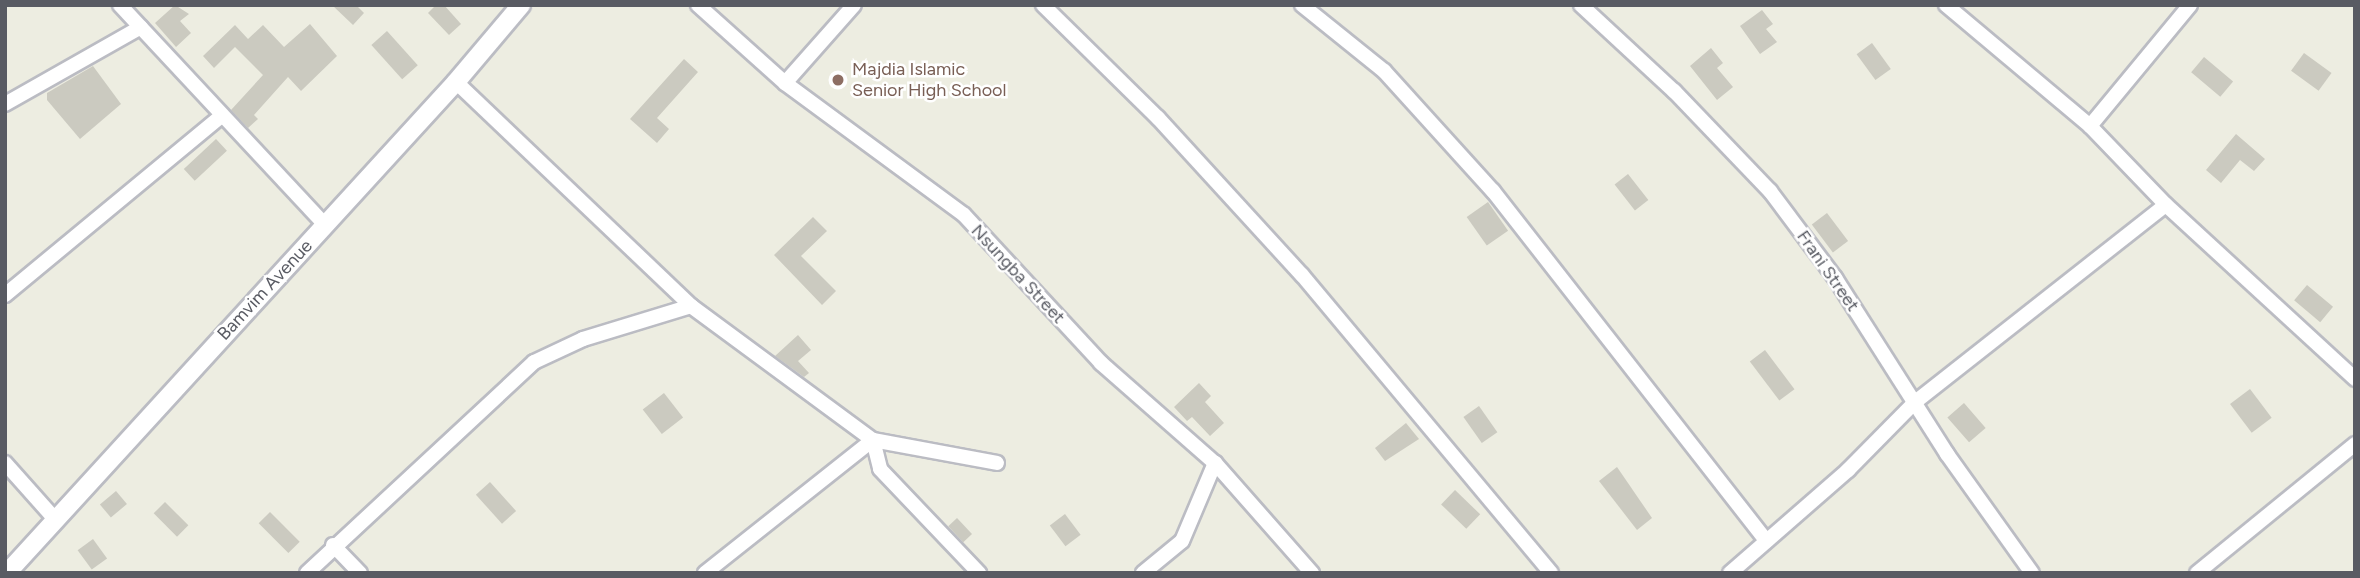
<!DOCTYPE html>
<html>
<head>
<meta charset="utf-8">
<style>
	body { margin:0 }
	#map { position:relative; width:2360px; height:578px; overflow:hidden; background:#edede1; font-family:Figtree,sans-serif }
	div>[style] { position:absolute }
	.building>* { inset:0; background:#cbcac0; transform-origin:0 0 }
	.roads { filter:drop-shadow(2px 0 #bbbcc3) drop-shadow(-2px 0 #bbbcc3) drop-shadow(0 2px #bbbcc3) drop-shadow(0 -2px #bbbcc3) }
	.minor>* { height:14px; margin:-7px; padding:0 7px; transform-origin:7px; border-radius:7px; background:#fff }
	.tertiary>* { height:18px; margin:-9px; padding:0 9px; transform-origin:9px; border-radius:9px; background:#fff }
	.dots>* { width:19px; height:19px; translate:-50% -50%; box-sizing:border-box; border:4px solid #fff; border-radius:50% }
	span { translate:-50% -50%; white-space:nowrap; text-align:center; line-height:1.15; -webkit-text-stroke:5px #fff; paint-order:stroke }
	.education-label { font-size:18px; color:#785e54 }
	.left { translate:0 -50%; text-align:left }
	.street-label { font-size:18px; color:#595b63 }
	.frame { position:absolute; inset:0; border:7px solid #595b63; pointer-events:none }
</style>
</head>
<body>
<div id="map">
	<div class="building">
		<div style="clip-path:polygon(175px 5px,189px 14px,180px 21px,191px 33px,176px 47px,155px 23px)"></div>
		<div style="clip-path:polygon(332px 5px,356px 5px,364px 13px,353px 25px)"></div>
		<div style="clip-path:polygon(436px 5px,444px 5px,461px 24px,449px 35px,428px 13px)"></div>
		<div style="clip-path:polygon(1762px 10px,1773px 24px,1766px 29px,1777px 42px,1760px 54px,1740px 26px)"></div>
		<div style="clip-path:polygon(310px 24px,337px 56px,301px 91px,288px 77px,254px 115px,258px 119px,248px 128px,231px 110px,263px 75px,235px 47px,214px 68px,203px 56px,235px 25px,248px 39px,263px 25px,284px 47px)"></div>
		<div style="left:387px;top:31px;width:46px;height:21px;rotate:48deg"></div>
		<div style="left:1872px;top:43px;width:32px;height:19px;rotate:54deg"></div>
		<div style="clip-path:polygon(1711px 48px,1723px 63px,1717px 68px,1733px 87px,1717px 100px,1690px 66px)"></div>
		<div style="left:2304px;top:53px;width:34px;height:22px;rotate:36deg"></div>
		<div style="left:2204px;top:57px;width:38px;height:20px;rotate:40deg"></div>
		<div style="clip-path:polygon(684px 59px,698px 72px,657px 118px,669px 129px,657px 143px,630px 119px)"></div>
		<div style="clip-path:polygon(93px 66px,121px 104px,80px 139px,47px 100px,47px 93px)"></div>
		<div style="clip-path:polygon(2236px 134px,2265px 159px,2254px 171px,2240px 160px,2221px 183px,2206px 170px)"></div>
		<div style="left:216px;top:139px;width:16px;height:44px;rotate:47deg"></div>
		<div style="left:1628px;top:174px;width:33px;height:17px;rotate:52deg"></div>
		<div style="left:1488px;top:202px;width:35px;height:26px;rotate:55deg"></div>
		<div style="left:1827px;top:213px;width:35px;height:19px;rotate:53deg"></div>
		<div style="clip-path:polygon(813px 217px,827px 231px,801px 256px,836px 291px,822px 305px,774px 255px)"></div>
		<div style="left:2307px;top:285px;width:34px;height:20px;rotate:40deg"></div>
		<div style="clip-path:polygon(798px 335px,811px 350px,798px 361px,809px 373px,804px 377px,775px 356px)"></div>
		<div style="left:1765px;top:350px;width:49px;height:19px;rotate:53deg"></div>
		<div style="clip-path:polygon(1199px 383px,1211px 396px,1205px 402px,1224px 423px,1210px 436px,1192px 417px,1187px 421px,1174px 407px)"></div>
		<div style="left:2250px;top:389px;width:36px;height:25px;rotate:53deg"></div>
		<div style="left:664px;top:393px;width:31px;height:27px;rotate:52deg"></div>
		<div style="left:1964px;top:403px;width:33px;height:22px;rotate:49deg"></div>
		<div style="left:1479px;top:406px;width:32px;height:19px;rotate:55deg"></div>
		<div style="clip-path:polygon(1406px 423px,1419px 439px,1385px 461px,1375px 448px)"></div>
		<div style="clip-path:polygon(1617px 467px,1652px 518px,1637px 530px,1599px 481px)"></div>
		<div style="left:490px;top:482px;width:39px;height:19px;rotate:48deg"></div>
		<div style="left:1455px;top:490px;width:35px;height:20px;rotate:44deg"></div>
		<div style="left:116px;top:491px;width:17px;height:21px;rotate:50deg"></div>
		<div style="left:165px;top:502px;width:33px;height:16px;rotate:45deg"></div>
		<div style="left:270px;top:512px;width:42px;height:16px;rotate:45deg"></div>
		<div style="left:1065px;top:514px;width:26px;height:19px;rotate:53deg"></div>
		<div style="left:957px;top:518px;width:22px;height:12px;rotate:47deg"></div>
		<div style="left:93px;top:539px;width:24px;height:19px;rotate:54deg"></div>
	</div>
	<div class="roads">
		<div class="minor">
			<div style="left:120px;top:5px;width:301px;rotate:47deg"></div>
			<div style="left:698px;top:5px;width:117px;rotate:41.9deg"></div>
			<div style="left:785px;top:83px;width:222px;rotate:36.4deg"></div>
			<div style="left:964px;top:215px;width:202px;rotate:47.2deg"></div>
			<div style="left:1101px;top:363px;width:152px;rotate:41.3deg"></div>
			<div style="left:1215px;top:463px;width:147px;rotate:48.6deg"></div>
			<div style="left:1043px;top:5px;width:161px;rotate:44.5deg"></div>
			<div style="left:1158px;top:118px;width:213px;rotate:47.5deg"></div>
			<div style="left:1302px;top:275px;width:388px;rotate:50.1deg"></div>
			<div style="left:1302px;top:5px;width:105px;rotate:38.8deg"></div>
			<div style="left:1384px;top:71px;width:162px;rotate:47.8deg"></div>
			<div style="left:1493px;top:191px;width:444px;rotate:52deg"></div>
			<div style="left:1581px;top:5px;width:127px;rotate:42.8deg"></div>
			<div style="left:1674px;top:91px;width:139px;rotate:46.2deg"></div>
			<div style="left:1770px;top:191px;width:109px;rotate:53.2deg"></div>
			<div style="left:1835px;top:278px;width:209px;rotate:57.5deg"></div>
			<div style="left:1947px;top:454px;width:146px;rotate:54.5deg"></div>
			<div style="left:1946px;top:5px;width:188px;rotate:40deg"></div>
			<div style="left:2090px;top:126px;width:110px;rotate:46.1deg"></div>
			<div style="left:2166px;top:205px;width:257px;rotate:42.6deg"></div>
			<div style="left:456px;top:82px;width:325px;rotate:43.6deg"></div>
			<div style="left:691px;top:306px;width:226px;rotate:36.4deg"></div>
			<div style="left:873px;top:440px;width:30px;rotate:76deg"></div>
			<div style="left:880px;top:469px;width:144px;rotate:46.4deg"></div>
			<div style="left:785px;top:83px;width:104px;rotate:-48.5deg"></div>
			<div style="left:5px;top:104px;width:156px;rotate:-29.5deg"></div>
			<div style="left:2090px;top:126px;width:157px;rotate:-50.4deg"></div>
			<div style="left:5px;top:295px;width:279px;rotate:-39.6deg"></div>
			<div style="left:5px;top:463px;width:74px;rotate:48.3deg"></div>
			<div style="left:333px;top:545px;width:39px;rotate:46deg"></div>
			<div style="left:307px;top:573px;width:310px;rotate:-42.9deg"></div>
			<div style="left:534px;top:362px;width:54px;rotate:-25.1deg"></div>
			<div style="left:583px;top:339px;width:113px;rotate:-17deg"></div>
			<div style="left:705px;top:573px;width:214px;rotate:-38.4deg"></div>
			<div style="left:873px;top:440px;width:126px;rotate:10.5deg"></div>
			<div style="left:1143px;top:573px;width:50px;rotate:-39.4deg"></div>
			<div style="left:1182px;top:541px;width:85px;rotate:-67.1deg"></div>
			<div style="left:1730px;top:573px;width:157px;rotate:-41.1deg"></div>
			<div style="left:1848px;top:470px;width:94px;rotate:-45.4deg"></div>
			<div style="left:1914px;top:403px;width:320px;rotate:-38.2deg"></div>
			<div style="left:2197px;top:573px;width:204px;rotate:-39.2deg"></div>
		</div>
		<div class="tertiary">
			<div style="left:7px;top:573px;width:665px;rotate:-47.56deg"></div>
			<div style="left:456px;top:82px;width:101px;rotate:-49.8deg"></div>
		</div>
	</div>
	<div class="dots">
		<div style="left:838px;top:80px;background:#8d6e63"></div>
	</div>
	<div class="education-label">
		<span class="left" style="left:852px;top:80px">Majdia Islamic<br>Senior High School</span>
	</div>
	<div class="street-label">
		<span style="left:1828px;top:271px;rotate:55deg">Frani Street</span>
		<span style="left:1018px;top:274px;rotate:47deg">Nsungba Street</span>
		<span style="left:265px;top:290px;rotate:-47deg">Bamvim Avenue</span>
	</div>
	<div class="frame"></div>
</div>
</body>
</html>
